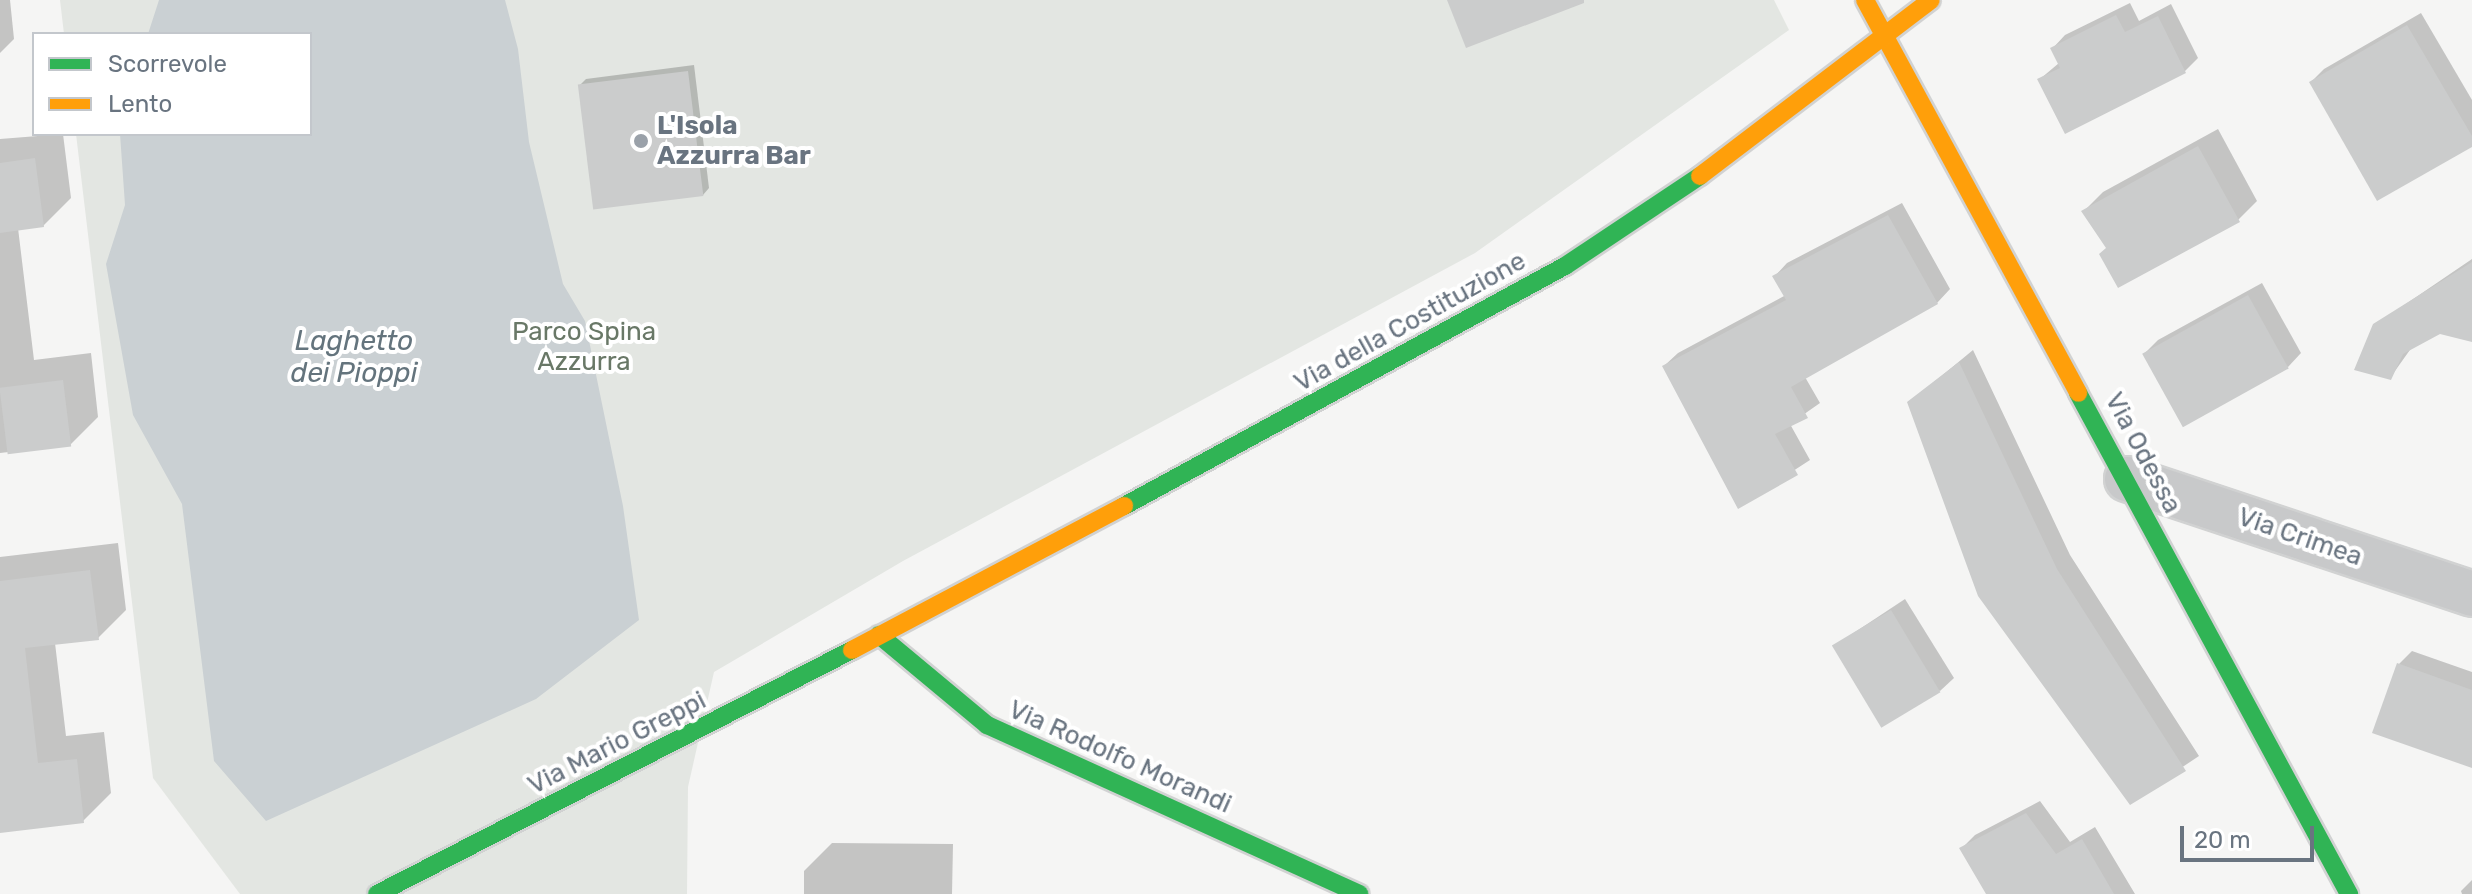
<!DOCTYPE html>
<html>
<head>
<meta charset="utf-8">
<style>
	body { margin:0 }
	#map { position:relative; width:2472px; height:894px; overflow:hidden; background:#f5f5f4; font-family:Rubik,sans-serif }
	div>[style] { position:absolute }
	.green>* { inset:0; background:#e3e6e2 }
	.water>* { inset:0; background:#cad0d3 }
	.shadow>* { inset:0; background:#0003 }
	.building>* { inset:0; background:#cbcccc; transform-origin:0 0 }
	.roads { filter:drop-shadow(2px 0 #d1d2d2) drop-shadow(-2px 0 #d1d2d2) drop-shadow(0 2px #d1d2d2) drop-shadow(0 -2px #d1d2d2) }
	.street>* { height:44px; margin:-22px; padding:0 22px; transform-origin:22px; border-radius:22px; background:#c8c9ca }
	.fast>* { height:18px; margin:-9px; padding:0 9px; transform-origin:9px; border-radius:9px; background:#30b455 }
	.slow>* { height:18px; margin:-9px; padding:0 9px; transform-origin:9px; border-radius:9px; background:#ff9f0a }
	.dots>* { width:22px; height:22px; translate:-50% -50%; box-sizing:border-box; border:4px solid #fff; border-radius:50% }
	span { translate:-50% -50%; white-space:nowrap; text-align:center; line-height:1.15; -webkit-text-stroke:8px #fff; paint-order:stroke }
	.poi-label { font-size:26px; color:#697480; font-weight:700 }
	.left { translate:0 -50%; text-align:left }
	.street-label { font-size:26px; color:#697480 }
	.park-label { font-size:26px; color:#697867 }
	.water-label { font-size:28px; color:#64747d; font-style:italic }
	.legend { position:absolute; left:32px; top:32px; width:280px; height:104px; box-sizing:border-box; background:#fff; border:2px solid #c3c7cc; margin:0; padding:10px 14px; list-style:none; font-size:24px; color:#697480 }
	.legend li { display:flex; align-items:center; gap:16px; height:40px }
	.legend b { width:40px; border:2px solid #c3c7cc }
	.scale { position:absolute; left:2180px; top:826px; width:134px; height:36px; box-sizing:border-box; border:4px solid #697480; border-top:0; padding-left:10px; font-size:24px; line-height:28px; white-space:nowrap; color:#697480; -webkit-text-stroke:6px #fff; paint-order:stroke }
</style>
</head>
<body>
<div id="map">
	<div class="green">
		<div style="clip-path:polygon(60px 0,1774px 0,1789px 30px,1475px 253px,903px 561px,714px 672px,688px 787px,687px 894px,240px 894px,153px 778px,76px 134px,310px 134px,310px 34px,64px 34px)"></div>
	</div>
	<div class="water">
		<div style="clip-path:polygon(159px 0,505px 0,518px 49px,529px 142px,563px 284px,585px 321px,623px 506px,639px 620px,536px 699px,266px 821px,214px 761px,182px 504px,133px 415px,106px 264px,125px 205px,120px 134px,310px 134px,310px 34px,148px 34px)"></div>
	</div>
	<div class="shadow">
		<div style="clip-path:polygon(0 0,10px 0,14px 39px,0 53px)"></div>
		<div style="clip-path:polygon(2130px 3px,2139px 21px,2171px 4px,2198px 58px,2185px 71px,2040px 79px,2059px 63px,2052px 49px,2065px 35px)"></div>
		<div style="clip-path:polygon(2421px 13px,2472px 100px,2472px 144px,2311px 82px,2324px 69px)"></div>
		<div style="clip-path:polygon(694px 65px,709px 188px,703px 195px,580px 85px,586px 79px)"></div>
		<div style="clip-path:polygon(2218px 129px,2257px 201px,2238px 220px,2108px 247px,2084px 211px,2103px 192px)"></div>
		<div style="clip-path:polygon(63px 134px,71px 198px,43px 226px,18px 228px,34px 360px,91px 353px,98px 417px,70px 445px,0 453px,0 139px)"></div>
		<div style="clip-path:polygon(1902px 203px,1950px 289px,1937px 303px,1805px 377px,1820px 403px,1790px 424px,1810px 460px,1739px 506px,1664px 366px,1678px 353px,1786px 295px,1774px 277px,1787px 263px)"></div>
		<div style="clip-path:polygon(2472px 259px,2472px 340px,2439px 332px,2412px 347px,2390px 378px,2375px 325px)"></div>
		<div style="clip-path:polygon(2262px 283px,2301px 353px,2288px 367px,2144px 354px,2158px 340px)"></div>
		<div style="clip-path:polygon(1973px 350px,2070px 555px,2199px 756px,2130px 802px,1910px 402px)"></div>
		<div style="clip-path:polygon(118px 543px,126px 610px,98px 638px,55px 643px,66px 736px,104px 732px,111px 793px,83px 821px,0 831px,0 557px)"></div>
		<div style="clip-path:polygon(1905px 599px,1954px 678px,1940px 691px,1834px 646px)"></div>
		<div style="clip-path:polygon(2412px 651px,2472px 672px,2472px 757px,2399px 664px)"></div>
		<div style="clip-path:polygon(2040px 801px,2070px 842px,2095px 827px,2135px 894px,2018px 894px,1962px 848px,1975px 835px)"></div>
		<div style="clip-path:polygon(832px 843px,953px 844px,952px 894px,804px 894px,804px 871px)"></div>
		<div style="clip-path:polygon(2472px 880px,2472px 894px,2462px 894px,2461px 891px)"></div>
	</div>
	<div class="building">
		<div style="clip-path:polygon(1447px 0,1584px 0,1584px 3px,1466px 48px)"></div>
		<div style="clip-path:polygon(2116px 15px,2125px 32px,2158px 16px,2186px 73px,2065px 134px,2037px 79px,2060px 68px,2050px 48px)"></div>
		<div style="clip-path:polygon(2407px 25px,2472px 136px,2472px 147px,2377px 201px,2309px 82px)"></div>
		<div style="left:688px;top:71px;width:126px;height:111px;rotate:83deg"></div>
		<div style="clip-path:polygon(2198px 146px,2240px 222px,2118px 288px,2099px 254px,2106px 248px,2081px 211px)"></div>
		<div style="clip-path:polygon(35px 158px,44px 227px,0 233px,0 163px)"></div>
		<div style="clip-path:polygon(1888px 215px,1938px 304px,1791px 387px,1808px 418px,1775px 434px,1798px 475px,1738px 509px,1662px 366px,1786px 300px,1772px 276px)"></div>
		<div style="clip-path:polygon(2472px 262px,2472px 342px,2440px 334px,2403px 354px,2391px 380px,2354px 370px,2373px 324px)"></div>
		<div style="left:2248px;top:295px;width:84px;height:121px;rotate:61deg"></div>
		<div style="clip-path:polygon(1959px 362px,2057px 569px,2186px 771px,2130px 805px,1978px 596px,1907px 402px)"></div>
		<div style="left:63px;top:380px;width:67px;height:64px;rotate:83deg"></div>
		<div style="clip-path:polygon(90px 570px,99px 640px,25px 648px,38px 763px,77px 759px,84px 823px,0 833px,0 581px)"></div>
		<div style="left:1891px;top:610px;width:96px;height:69px;rotate:59deg"></div>
		<div style="clip-path:polygon(2397px 663px,2472px 690px,2472px 768px,2372px 733px)"></div>
		<div style="clip-path:polygon(2026px 813px,2056px 854px,2082px 839px,2114px 894px,1986px 894px,1959px 848px)"></div>
	</div>
	<div class="roads">
		<div class="street">
			<div style="left:2127px;top:479px;width:364px;rotate:18.4deg"></div>
		</div>
		<div class="fast">
			<div style="left:2078px;top:393px;width:570px;rotate:61.59deg"></div>
			<div style="left:1124px;top:506px;width:502px;rotate:-28.56deg"></div>
			<div style="left:1565px;top:266px;width:162px;rotate:-33.7deg"></div>
			<div style="left:879px;top:635px;width:141px;rotate:39.8deg"></div>
			<div style="left:987px;top:725px;width:409px;rotate:24.4deg"></div>
			<div style="left:377px;top:894px;width:534px;rotate:-27.19deg"></div>
		</div>
		<div class="slow">
			<div style="left:1865px;top:0;width:447px;rotate:61.5deg"></div>
			<div style="left:1700px;top:176px;width:290px;rotate:-37.3deg"></div>
			<div style="left:852px;top:650px;width:308px;rotate:-27.9deg"></div>
		</div>
	</div>
	<div class="dots">
		<div style="left:641px;top:141px;background:#9aa1a9"></div>
	</div>
	<div class="poi-label">
		<span class="left" style="left:657px;top:141px">L'Isola<br>Azzurra Bar</span>
	</div>
	<div class="street-label">
		<span style="left:1410px;top:322px;rotate:-29deg">Via della Costituzione</span>
		<span style="left:2143px;top:453px;rotate:62deg">Via Odessa</span>
		<span style="left:2300px;top:537px;rotate:19deg">Via Crimea</span>
		<span style="left:617px;top:743px;rotate:-27deg">Via Mario Greppi</span>
		<span style="left:1120px;top:757px;rotate:24deg">Via Rodolfo Morandi</span>
	</div>
	<div class="park-label">
		<span style="left:584px;top:347px">Parco Spina<br>Azzurra</span>
	</div>
	<div class="water-label">
		<span style="left:354px;top:357px">Laghetto<br>dei Pioppi</span>
	</div>
	<ul class="legend">
	<li><b style="height:10px;background:#30b455"></b>Scorrevole</li>
	<li><b style="height:10px;background:#ff9f0a"></b>Lento</li>
	</ul>
	<div class="scale">20 m</div>
</div>
</body>
</html>
